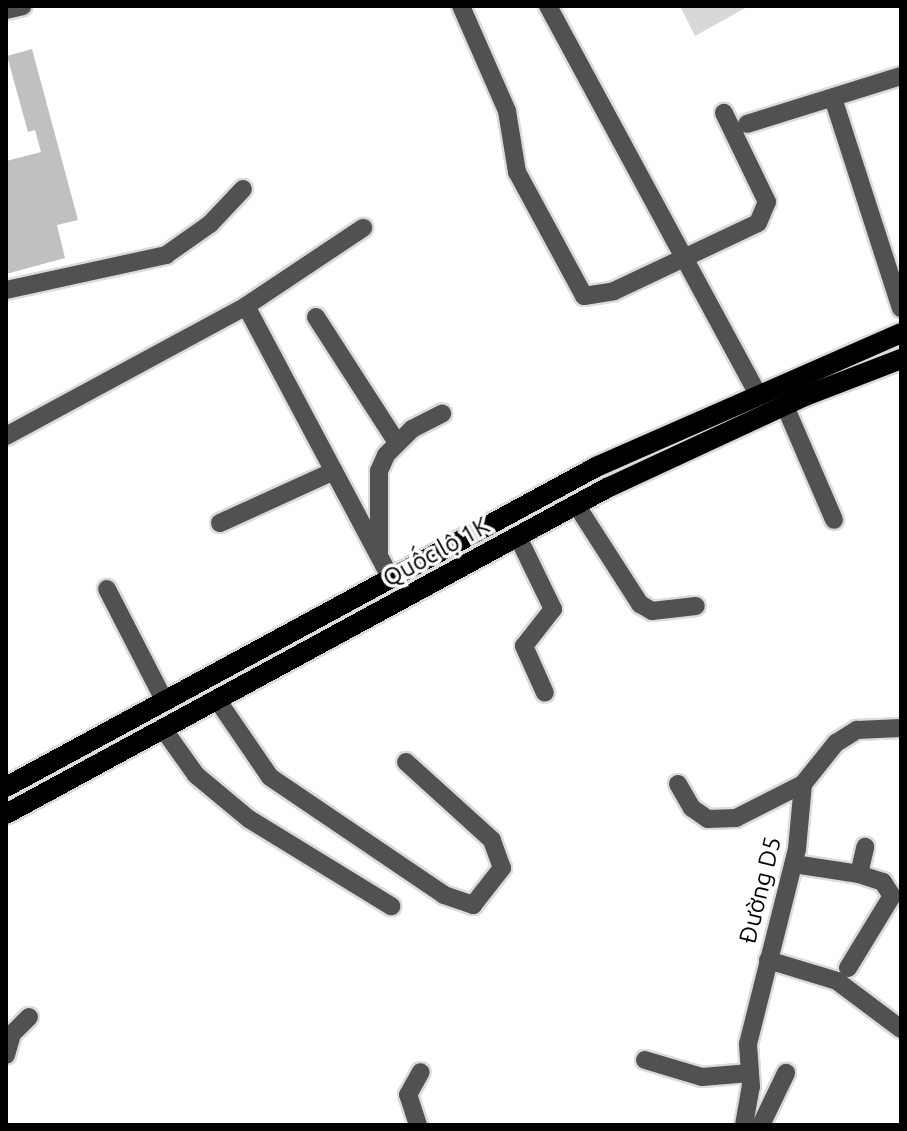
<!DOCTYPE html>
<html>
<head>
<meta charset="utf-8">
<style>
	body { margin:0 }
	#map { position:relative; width:907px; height:1131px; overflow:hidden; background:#fff; font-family:Ubuntu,sans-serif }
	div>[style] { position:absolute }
	.green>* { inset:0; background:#d8d8d8 }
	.building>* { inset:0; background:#c0c0c0 }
	.roads { filter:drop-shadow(2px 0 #dbdbdb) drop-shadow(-2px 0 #dbdbdb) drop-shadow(0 2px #dbdbdb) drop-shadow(0 -2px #dbdbdb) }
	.minor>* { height:18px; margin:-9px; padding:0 9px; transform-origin:9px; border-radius:9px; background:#515151 }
	.major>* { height:20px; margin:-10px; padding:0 10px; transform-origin:10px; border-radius:10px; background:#000 }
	span { translate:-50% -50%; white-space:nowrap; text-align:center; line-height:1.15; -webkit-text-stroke:7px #fff; paint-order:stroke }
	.street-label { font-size:24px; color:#000 }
	.frame { position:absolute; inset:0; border:8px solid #000; pointer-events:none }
</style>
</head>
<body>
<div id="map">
	<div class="green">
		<div style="clip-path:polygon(680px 6px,749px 6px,695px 36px)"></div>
	</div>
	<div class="building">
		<div style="clip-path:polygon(32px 49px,78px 220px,57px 225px,65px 258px,6px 274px,6px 161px,41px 152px,35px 130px,28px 132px,7px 56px)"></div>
	</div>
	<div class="roads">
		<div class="minor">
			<div style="left:461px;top:6px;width:115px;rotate:66.3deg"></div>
			<div style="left:507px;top:111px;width:62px;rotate:80.7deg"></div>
			<div style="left:517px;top:172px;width:141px;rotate:61.6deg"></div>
			<div style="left:584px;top:296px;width:30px;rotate:-9deg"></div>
			<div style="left:614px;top:291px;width:159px;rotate:-25.3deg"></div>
			<div style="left:758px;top:223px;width:23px;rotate:-67deg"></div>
			<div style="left:767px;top:202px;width:99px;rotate:-115.8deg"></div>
			<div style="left:548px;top:6px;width:439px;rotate:61.6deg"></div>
			<div style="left:6px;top:10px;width:17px;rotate:-13deg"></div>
			<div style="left:833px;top:98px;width:221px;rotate:72.1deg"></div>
			<div style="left:747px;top:124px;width:161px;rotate:-17.3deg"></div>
			<div style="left:6px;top:290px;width:164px;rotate:-12.3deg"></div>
			<div style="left:166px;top:255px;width:54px;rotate:-35.2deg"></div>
			<div style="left:210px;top:224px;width:48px;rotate:-46.7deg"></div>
			<div style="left:246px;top:306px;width:309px;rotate:62deg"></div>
			<div style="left:316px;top:317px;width:148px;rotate:57.2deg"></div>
			<div style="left:785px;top:406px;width:124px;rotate:66.7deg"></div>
			<div style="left:6px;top:436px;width:273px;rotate:-28.4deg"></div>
			<div style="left:246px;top:306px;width:141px;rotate:-33.7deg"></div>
			<div style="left:577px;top:506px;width:117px;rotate:57.3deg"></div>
			<div style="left:640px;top:604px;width:14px;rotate:30deg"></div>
			<div style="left:652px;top:611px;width:44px;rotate:-6.5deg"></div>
			<div style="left:220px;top:523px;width:125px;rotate:-24.5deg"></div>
			<div style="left:518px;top:537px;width:80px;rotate:64.1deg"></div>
			<div style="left:553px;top:609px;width:47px;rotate:128.1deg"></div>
			<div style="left:524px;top:646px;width:51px;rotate:65.9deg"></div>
			<div style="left:379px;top:553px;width:82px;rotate:-90deg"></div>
			<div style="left:379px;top:471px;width:17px;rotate:-66deg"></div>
			<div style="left:386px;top:455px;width:37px;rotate:-45deg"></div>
			<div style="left:412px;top:429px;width:34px;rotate:-27deg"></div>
			<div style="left:107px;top:589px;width:127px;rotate:62.8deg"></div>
			<div style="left:218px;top:701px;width:92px;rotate:55.6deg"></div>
			<div style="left:270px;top:777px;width:210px;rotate:34.1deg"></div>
			<div style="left:444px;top:895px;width:31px;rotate:19deg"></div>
			<div style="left:473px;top:905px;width:47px;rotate:-51.9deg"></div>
			<div style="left:502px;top:868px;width:30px;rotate:-110deg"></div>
			<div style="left:492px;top:840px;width:116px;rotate:-137.8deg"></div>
			<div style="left:164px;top:730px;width:55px;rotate:54.6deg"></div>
			<div style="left:196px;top:775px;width:69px;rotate:39.7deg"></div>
			<div style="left:249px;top:819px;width:167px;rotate:31.5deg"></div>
			<div style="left:678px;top:784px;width:28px;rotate:60deg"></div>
			<div style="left:692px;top:808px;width:19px;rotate:35deg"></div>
			<div style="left:708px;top:819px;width:28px;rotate:-2deg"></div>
			<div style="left:736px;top:818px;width:75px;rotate:-26.9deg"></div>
			<div style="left:794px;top:864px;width:66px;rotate:8.7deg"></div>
			<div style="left:859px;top:874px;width:28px;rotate:-77deg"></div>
			<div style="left:768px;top:960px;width:72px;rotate:16.9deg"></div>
			<div style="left:837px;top:981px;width:80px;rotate:36.9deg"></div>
			<div style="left:848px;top:968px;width:84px;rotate:-58.6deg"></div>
			<div style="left:892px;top:896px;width:17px;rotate:-123deg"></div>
			<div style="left:883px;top:882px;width:25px;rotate:-162deg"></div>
			<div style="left:6px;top:1055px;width:22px;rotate:-74deg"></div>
			<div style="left:12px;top:1034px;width:24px;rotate:-45deg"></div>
			<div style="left:645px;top:1060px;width:59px;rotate:16.6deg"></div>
			<div style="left:702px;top:1077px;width:48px;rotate:-4.8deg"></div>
			<div style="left:418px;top:1125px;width:32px;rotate:-108deg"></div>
			<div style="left:408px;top:1095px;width:26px;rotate:-61deg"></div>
			<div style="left:744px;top:1125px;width:39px;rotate:-80deg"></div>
			<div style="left:751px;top:1087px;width:43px;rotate:-94deg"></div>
			<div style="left:748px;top:1044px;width:201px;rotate:-75.9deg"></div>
			<div style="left:797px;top:849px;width:65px;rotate:-84.7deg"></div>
			<div style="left:803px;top:784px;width:53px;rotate:-51.2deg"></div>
			<div style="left:836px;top:743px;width:25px;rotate:-32deg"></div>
			<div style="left:857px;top:730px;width:44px;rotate:-2.6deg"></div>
			<div style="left:761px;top:1125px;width:58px;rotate:-64.3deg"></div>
		</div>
		<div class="major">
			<div style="left:6px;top:787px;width:671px;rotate:-28.47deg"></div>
			<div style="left:596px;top:467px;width:333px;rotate:-23.7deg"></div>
			<div style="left:6px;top:814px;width:684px;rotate:-28.48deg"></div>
			<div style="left:607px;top:488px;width:218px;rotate:-24.9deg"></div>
			<div style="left:805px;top:396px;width:103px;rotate:-21.1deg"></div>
		</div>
	</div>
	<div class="street-label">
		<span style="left:436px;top:552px;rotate:-29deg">Quốc lộ 1K</span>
		<span style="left:760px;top:890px;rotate:-76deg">Đường D5</span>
	</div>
	<div class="frame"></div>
</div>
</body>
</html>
